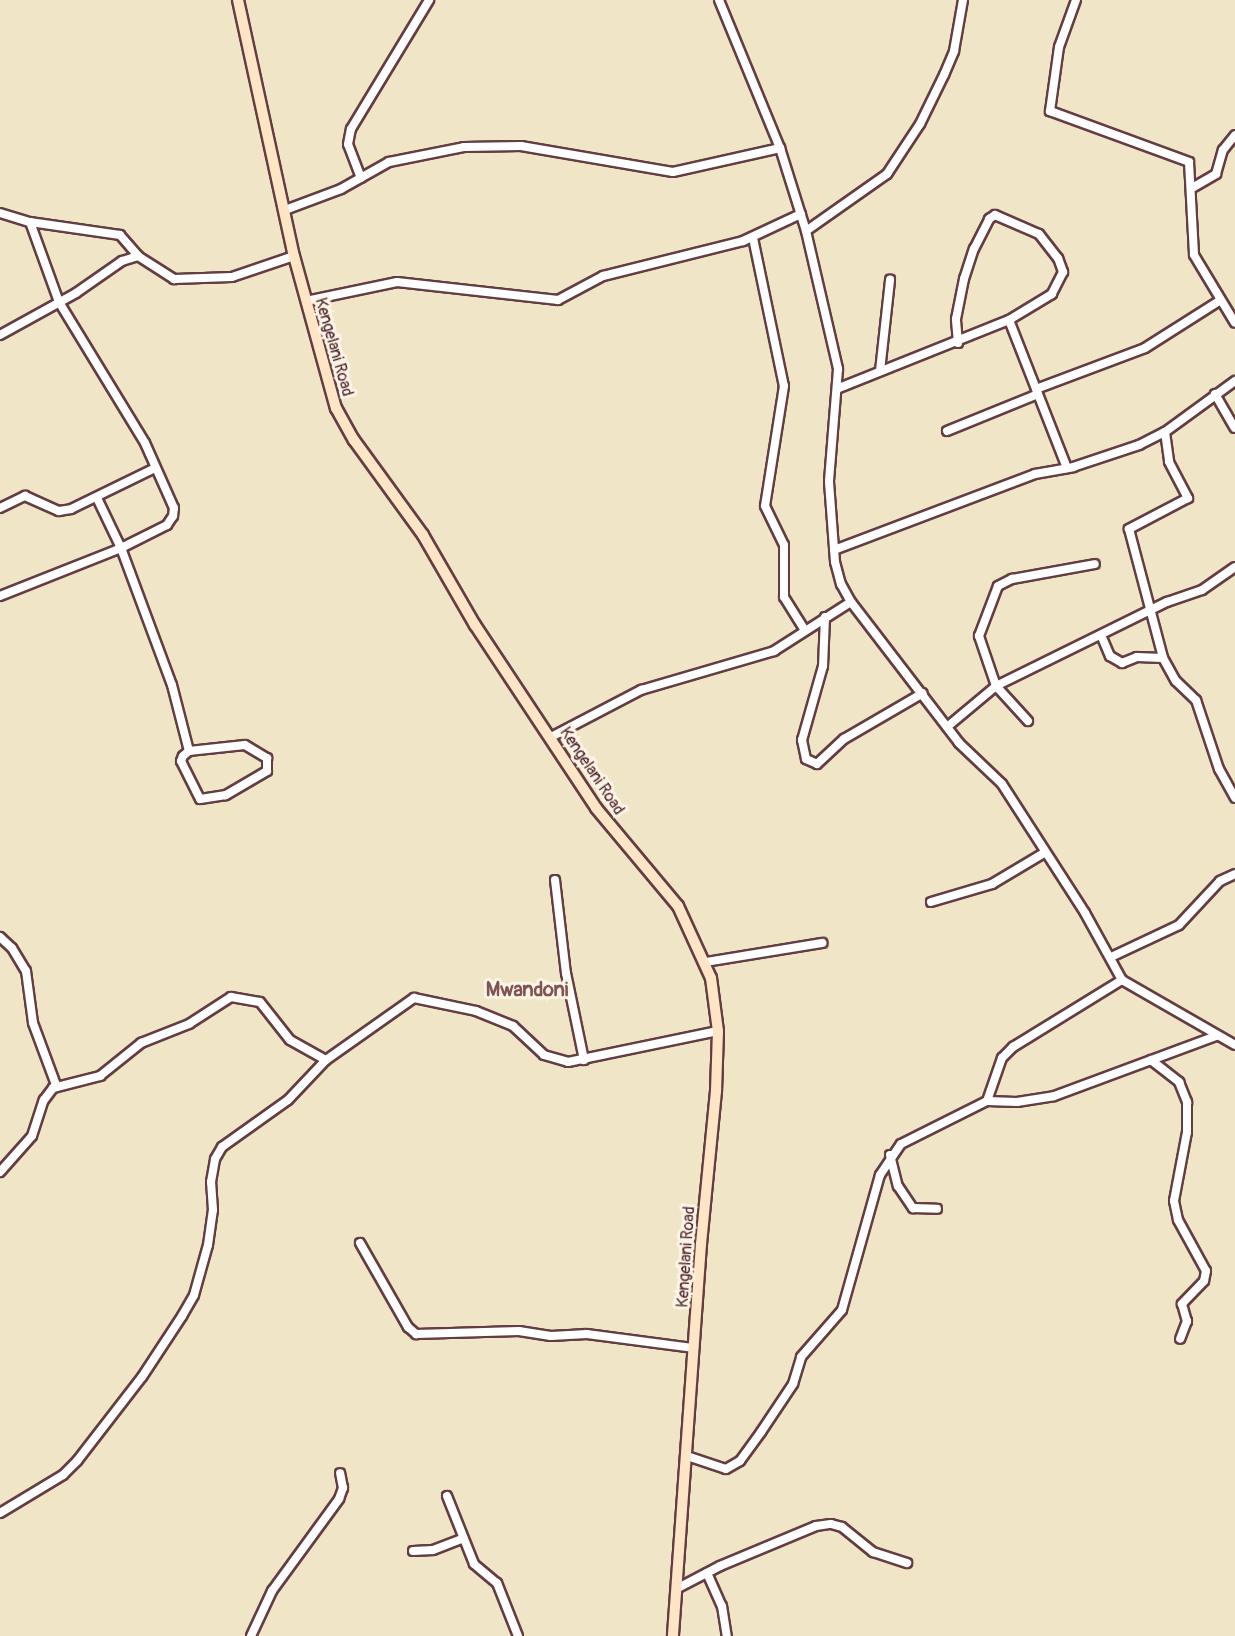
<!DOCTYPE html>
<html>
<head>
<meta charset="utf-8">
<style>
	body { margin:0 }
	#map { position:relative; width:1235px; height:1636px; overflow:hidden; background:#f1e5c7; font-family:Pangolin,sans-serif }
	div>[style] { position:absolute }
	.roads { filter:drop-shadow(2px 0 #633d42) drop-shadow(-2px 0 #633d42) drop-shadow(0 2px #633d42) drop-shadow(0 -2px #633d42) }
	.minor>* { height:8px; margin:-4px; padding:0 4px; transform-origin:4px; border-radius:4px; background:#fff }
	.secondary>* { height:10px; margin:-5px; padding:0 5px; transform-origin:5px; border-radius:5px; background:#fee5c5 }
	span { translate:-50% -50%; white-space:nowrap; text-align:center; line-height:1.15; -webkit-text-stroke:6px #fcf5e5; paint-order:stroke }
	.street-label { font-size:16px; color:#4a1f2b }
	.quarter-label { font-size:20px; color:#805454; font-weight:700 }
</style>
</head>
<body>
<div id="map">
	<div class="roads">
		<div class="minor">
			<div style="left:719px;top:0;width:160px;rotate:67.6deg"></div>
			<div style="left:780px;top:148px;width:87px;rotate:72.6deg"></div>
			<div style="left:806px;top:231px;width:142px;rotate:76.9deg"></div>
			<div style="left:838px;top:369px;width:113px;rotate:94.6deg"></div>
			<div style="left:829px;top:482px;width:80px;rotate:85.7deg"></div>
			<div style="left:835px;top:562px;width:23px;rotate:75deg"></div>
			<div style="left:841px;top:584px;width:21px;rotate:61deg"></div>
			<div style="left:851px;top:602px;width:178px;rotate:52.5deg"></div>
			<div style="left:959px;top:743px;width:59px;rotate:43.6deg"></div>
			<div style="left:1002px;top:784px;width:153px;rotate:57.2deg"></div>
			<div style="left:1085px;top:913px;width:77px;rotate:61.1deg"></div>
			<div style="left:1122px;top:980px;width:130px;rotate:29.9deg"></div>
			<div style="left:1076px;top:0;width:50px;rotate:109.9deg"></div>
			<div style="left:1059px;top:47px;width:65px;rotate:98deg"></div>
			<div style="left:1050px;top:111px;width:148px;rotate:20.1deg"></div>
			<div style="left:1189px;top:162px;width:93px;rotate:86.9deg"></div>
			<div style="left:1194px;top:255px;width:79px;rotate:58.9deg"></div>
			<div style="left:361px;top:178px;width:36px;rotate:-111deg"></div>
			<div style="left:348px;top:144px;width:15px;rotate:-79deg"></div>
			<div style="left:351px;top:129px;width:151px;rotate:-58.8deg"></div>
			<div style="left:1192px;top:188px;width:28px;rotate:-30deg"></div>
			<div style="left:1216px;top:174px;width:25px;rotate:-74deg"></div>
			<div style="left:1223px;top:150px;width:19px;rotate:-51deg"></div>
			<div style="left:285px;top:210px;width:60px;rotate:-20.6deg"></div>
			<div style="left:341px;top:189px;width:55px;rotate:-29.4deg"></div>
			<div style="left:389px;top:162px;width:76px;rotate:-11.3deg"></div>
			<div style="left:464px;top:147px;width:57px;rotate:-1deg"></div>
			<div style="left:521px;top:146px;width:154px;rotate:9.7deg"></div>
			<div style="left:673px;top:172px;width:110px;rotate:-12.6deg"></div>
			<div style="left:0;top:213px;width:31px;rotate:17deg"></div>
			<div style="left:30px;top:222px;width:91px;rotate:8.2deg"></div>
			<div style="left:120px;top:235px;width:28px;rotate:49deg"></div>
			<div style="left:30px;top:222px;width:85px;rotate:70.1deg"></div>
			<div style="left:59px;top:302px;width:165px;rotate:58.6deg"></div>
			<div style="left:145px;top:443px;width:71px;rotate:66deg"></div>
			<div style="left:174px;top:508px;width:8px;rotate:97deg"></div>
			<div style="left:173px;top:516px;width:11px;rotate:124deg"></div>
			<div style="left:167px;top:525px;width:51px;rotate:153.4deg"></div>
			<div style="left:121px;top:548px;width:55px;rotate:-115.6deg"></div>
			<div style="left:806px;top:231px;width:99px;rotate:-35.1deg"></div>
			<div style="left:887px;top:174px;width:60px;rotate:-56.6deg"></div>
			<div style="left:920px;top:124px;width:55px;rotate:-63.9deg"></div>
			<div style="left:944px;top:75px;width:26px;rotate:-67deg"></div>
			<div style="left:954px;top:51px;width:52px;rotate:-80deg"></div>
			<div style="left:753px;top:238px;width:151px;rotate:78.2deg"></div>
			<div style="left:784px;top:386px;width:121px;rotate:99deg"></div>
			<div style="left:765px;top:506px;width:43px;rotate:64deg"></div>
			<div style="left:784px;top:545px;width:52px;rotate:90deg"></div>
			<div style="left:784px;top:597px;width:38px;rotate:58deg"></div>
			<div style="left:306px;top:301px;width:93px;rotate:-11.8deg"></div>
			<div style="left:397px;top:282px;width:162px;rotate:6.4deg"></div>
			<div style="left:558px;top:300px;width:51px;rotate:-28.1deg"></div>
			<div style="left:603px;top:276px;width:144px;rotate:-14deg"></div>
			<div style="left:743px;top:241px;width:64px;rotate:-25deg"></div>
			<div style="left:0;top:335px;width:87px;rotate:-28.9deg"></div>
			<div style="left:76px;top:293px;width:56px;rotate:-34.8deg"></div>
			<div style="left:122px;top:261px;width:17px;rotate:-17deg"></div>
			<div style="left:138px;top:256px;width:43px;rotate:32.6deg"></div>
			<div style="left:174px;top:279px;width:58px;rotate:-2deg"></div>
			<div style="left:232px;top:277px;width:65px;rotate:-18.7deg"></div>
			<div style="left:958px;top:343px;width:24px;rotate:-95deg"></div>
			<div style="left:956px;top:319px;width:41px;rotate:-78.7deg"></div>
			<div style="left:964px;top:279px;width:32px;rotate:-72deg"></div>
			<div style="left:974px;top:249px;width:34px;rotate:-63deg"></div>
			<div style="left:989px;top:219px;width:7px;rotate:-34deg"></div>
			<div style="left:995px;top:215px;width:48px;rotate:23.4deg"></div>
			<div style="left:1039px;top:234px;width:31px;rotate:52deg"></div>
			<div style="left:1058px;top:258px;width:15px;rotate:70deg"></div>
			<div style="left:1063px;top:272px;width:25px;rotate:117deg"></div>
			<div style="left:1052px;top:294px;width:50px;rotate:148.8deg"></div>
			<div style="left:880px;top:371px;width:92px;rotate:-83.7deg"></div>
			<div style="left:839px;top:388px;width:183px;rotate:-21.8deg"></div>
			<div style="left:1009px;top:320px;width:159px;rotate:68.6deg"></div>
			<div style="left:1036px;top:389px;width:116px;rotate:-20.6deg"></div>
			<div style="left:1145px;top:348px;width:88px;rotate:-32.4deg"></div>
			<div style="left:1215px;top:394px;width:39px;rotate:60deg"></div>
			<div style="left:947px;top:431px;width:98px;rotate:-22.1deg"></div>
			<div style="left:1165px;top:432px;width:30px;rotate:82deg"></div>
			<div style="left:1169px;top:462px;width:41px;rotate:62.2deg"></div>
			<div style="left:1188px;top:498px;width:67px;rotate:152.3deg"></div>
			<div style="left:1129px;top:529px;width:133px;rotate:75.2deg"></div>
			<div style="left:1163px;top:658px;width:26px;rotate:61deg"></div>
			<div style="left:1176px;top:681px;width:28px;rotate:44deg"></div>
			<div style="left:1196px;top:700px;width:73px;rotate:71.6deg"></div>
			<div style="left:1219px;top:769px;width:33px;rotate:61deg"></div>
			<div style="left:0;top:508px;width:28px;rotate:-26deg"></div>
			<div style="left:25px;top:496px;width:37px;rotate:24deg"></div>
			<div style="left:59px;top:511px;width:12px;rotate:-9deg"></div>
			<div style="left:71px;top:509px;width:93px;rotate:-26deg"></div>
			<div style="left:834px;top:550px;width:215px;rotate:-20.7deg"></div>
			<div style="left:1035px;top:474px;width:39px;rotate:-10deg"></div>
			<div style="left:1073px;top:467px;width:70px;rotate:-18.4deg"></div>
			<div style="left:1139px;top:445px;width:29px;rotate:-27deg"></div>
			<div style="left:1165px;top:432px;width:87px;rotate:-36.1deg"></div>
			<div style="left:0;top:596px;width:130px;rotate:-21.6deg"></div>
			<div style="left:121px;top:548px;width:146px;rotate:69.6deg"></div>
			<div style="left:172px;top:685px;width:68px;rotate:75.6deg"></div>
			<div style="left:825px;top:617px;width:49px;rotate:92.3deg"></div>
			<div style="left:823px;top:666px;width:77px;rotate:105.8deg"></div>
			<div style="left:802px;top:740px;width:19px;rotate:78deg"></div>
			<div style="left:806px;top:759px;width:12px;rotate:24deg"></div>
			<div style="left:817px;top:764px;width:37px;rotate:-43deg"></div>
			<div style="left:844px;top:739px;width:91px;rotate:-30.2deg"></div>
			<div style="left:1101px;top:635px;width:23px;rotate:67deg"></div>
			<div style="left:1110px;top:656px;width:14px;rotate:30deg"></div>
			<div style="left:1122px;top:663px;width:16px;rotate:-22deg"></div>
			<div style="left:1137px;top:657px;width:26px;rotate:2deg"></div>
			<div style="left:1028px;top:721px;width:47px;rotate:-132.4deg"></div>
			<div style="left:996px;top:686px;width:191px;rotate:-26.2deg"></div>
			<div style="left:1167px;top:602px;width:37px;rotate:-19deg"></div>
			<div style="left:1202px;top:590px;width:40px;rotate:-34.9deg"></div>
			<div style="left:947px;top:727px;width:64px;rotate:-39.9deg"></div>
			<div style="left:996px;top:686px;width:53px;rotate:-108.8deg"></div>
			<div style="left:979px;top:636px;width:53px;rotate:-69.2deg"></div>
			<div style="left:998px;top:586px;width:16px;rotate:-27deg"></div>
			<div style="left:1012px;top:579px;width:84px;rotate:-10.2deg"></div>
			<div style="left:551px;top:737px;width:102px;rotate:-27.6deg"></div>
			<div style="left:641px;top:690px;width:139px;rotate:-16.3deg"></div>
			<div style="left:774px;top:651px;width:91px;rotate:-32.5deg"></div>
			<div style="left:245px;top:745px;width:26px;rotate:31deg"></div>
			<div style="left:267px;top:758px;width:13px;rotate:90deg"></div>
			<div style="left:267px;top:771px;width:48px;rotate:149.7deg"></div>
			<div style="left:226px;top:795px;width:26px;rotate:171deg"></div>
			<div style="left:200px;top:799px;width:42px;rotate:-116.6deg"></div>
			<div style="left:181px;top:761px;width:5px;rotate:-68deg"></div>
			<div style="left:183px;top:756px;width:8px;rotate:-40deg"></div>
			<div style="left:189px;top:751px;width:56px;rotate:-6.1deg"></div>
			<div style="left:555px;top:880px;width:94px;rotate:83.3deg"></div>
			<div style="left:566px;top:973px;width:89px;rotate:78.3deg"></div>
			<div style="left:931px;top:902px;width:64px;rotate:-16.4deg"></div>
			<div style="left:992px;top:884px;width:61px;rotate:-30.8deg"></div>
			<div style="left:0;top:937px;width:16px;rotate:43deg"></div>
			<div style="left:12px;top:948px;width:27px;rotate:59deg"></div>
			<div style="left:26px;top:971px;width:52px;rotate:82.3deg"></div>
			<div style="left:33px;top:1023px;width:66px;rotate:69.6deg"></div>
			<div style="left:1111px;top:957px;width:75px;rotate:-25.2deg"></div>
			<div style="left:1179px;top:925px;width:60px;rotate:-47deg"></div>
			<div style="left:1220px;top:881px;width:17px;rotate:-25deg"></div>
			<div style="left:706px;top:962px;width:118px;rotate:-9.3deg"></div>
			<div style="left:1151px;top:1060px;width:36px;rotate:38deg"></div>
			<div style="left:1179px;top:1082px;width:22px;rotate:68deg"></div>
			<div style="left:1187px;top:1102px;width:30px;rotate:90deg"></div>
			<div style="left:1187px;top:1132px;width:70px;rotate:100.7deg"></div>
			<div style="left:1174px;top:1201px;width:19px;rotate:78deg"></div>
			<div style="left:1178px;top:1220px;width:58px;rotate:61.2deg"></div>
			<div style="left:1206px;top:1271px;width:10px;rotate:101deg"></div>
			<div style="left:1204px;top:1281px;width:32px;rotate:134deg"></div>
			<div style="left:1182px;top:1304px;width:18px;rotate:74deg"></div>
			<div style="left:1187px;top:1321px;width:19px;rotate:111deg"></div>
			<div style="left:987px;top:1101px;width:46px;rotate:-70.8deg"></div>
			<div style="left:1002px;top:1058px;width:16px;rotate:-45deg"></div>
			<div style="left:1013px;top:1047px;width:128px;rotate:-31.6deg"></div>
			<div style="left:890px;top:1155px;width:32px;rotate:76deg"></div>
			<div style="left:898px;top:1186px;width:27px;rotate:56deg"></div>
			<div style="left:913px;top:1208px;width:24px;rotate:2deg"></div>
			<div style="left:0;top:1172px;width:48px;rotate:-48.4deg"></div>
			<div style="left:32px;top:1136px;width:38px;rotate:-72deg"></div>
			<div style="left:44px;top:1100px;width:15px;rotate:-53deg"></div>
			<div style="left:53px;top:1088px;width:49px;rotate:-14.3deg"></div>
			<div style="left:100px;top:1076px;width:53px;rotate:-38.8deg"></div>
			<div style="left:141px;top:1043px;width:52px;rotate:-21.6deg"></div>
			<div style="left:189px;top:1024px;width:50px;rotate:-32.7deg"></div>
			<div style="left:231px;top:997px;width:29px;rotate:10deg"></div>
			<div style="left:260px;top:1002px;width:48px;rotate:51.7deg"></div>
			<div style="left:290px;top:1040px;width:41px;rotate:29.1deg"></div>
			<div style="left:360px;top:1243px;width:97px;rotate:60.3deg"></div>
			<div style="left:408px;top:1327px;width:11px;rotate:41deg"></div>
			<div style="left:416px;top:1334px;width:103px;rotate:-1.7deg"></div>
			<div style="left:519px;top:1331px;width:32px;rotate:9deg"></div>
			<div style="left:551px;top:1336px;width:36px;rotate:-3deg"></div>
			<div style="left:587px;top:1334px;width:108px;rotate:7.5deg"></div>
			<div style="left:687px;top:1456px;width:41px;rotate:18.4deg"></div>
			<div style="left:726px;top:1469px;width:16px;rotate:-30deg"></div>
			<div style="left:740px;top:1461px;width:36px;rotate:-54deg"></div>
			<div style="left:761px;top:1432px;width:58px;rotate:-56.3deg"></div>
			<div style="left:793px;top:1384px;width:28px;rotate:-73deg"></div>
			<div style="left:801px;top:1357px;width:62px;rotate:-48.9deg"></div>
			<div style="left:842px;top:1310px;width:140px;rotate:-74.3deg"></div>
			<div style="left:880px;top:1175px;width:37px;rotate:-56deg"></div>
			<div style="left:901px;top:1144px;width:96px;rotate:-26.6deg"></div>
			<div style="left:987px;top:1101px;width:30px;rotate:2deg"></div>
			<div style="left:1017px;top:1102px;width:37px;rotate:-9deg"></div>
			<div style="left:1054px;top:1096px;width:173px;rotate:-20.3deg"></div>
			<div style="left:447px;top:1496px;width:73px;rotate:68.3deg"></div>
			<div style="left:474px;top:1564px;width:30px;rotate:40deg"></div>
			<div style="left:497px;top:1583px;width:57px;rotate:68.4deg"></div>
			<div style="left:0;top:1513px;width:74px;rotate:-31.1deg"></div>
			<div style="left:63px;top:1475px;width:20px;rotate:-45deg"></div>
			<div style="left:77px;top:1461px;width:106px;rotate:-52.3deg"></div>
			<div style="left:142px;top:1377px;width:73px;rotate:-56.7deg"></div>
			<div style="left:182px;top:1316px;width:24px;rotate:-60deg"></div>
			<div style="left:194px;top:1295px;width:52px;rotate:-74.4deg"></div>
			<div style="left:208px;top:1245px;width:35px;rotate:-82deg"></div>
			<div style="left:213px;top:1210px;width:28px;rotate:-94deg"></div>
			<div style="left:211px;top:1182px;width:23px;rotate:-80deg"></div>
			<div style="left:215px;top:1159px;width:14px;rotate:-60deg"></div>
			<div style="left:222px;top:1147px;width:81px;rotate:-35.5deg"></div>
			<div style="left:288px;top:1100px;width:55px;rotate:-46.5deg"></div>
			<div style="left:326px;top:1060px;width:108px;rotate:-35.2deg"></div>
			<div style="left:414px;top:998px;width:63px;rotate:11.8deg"></div>
			<div style="left:476px;top:1011px;width:40px;rotate:22deg"></div>
			<div style="left:513px;top:1026px;width:42px;rotate:43.1deg"></div>
			<div style="left:544px;top:1055px;width:25px;rotate:16deg"></div>
			<div style="left:568px;top:1062px;width:153px;rotate:-11.7deg"></div>
			<div style="left:413px;top:1551px;width:20px;rotate:-3deg"></div>
			<div style="left:433px;top:1550px;width:31px;rotate:-21deg"></div>
			<div style="left:707px;top:1573px;width:36px;rotate:66deg"></div>
			<div style="left:722px;top:1606px;width:30px;rotate:81deg"></div>
			<div style="left:676px;top:1589px;width:50px;rotate:-27.6deg"></div>
			<div style="left:720px;top:1566px;width:104px;rotate:-22.6deg"></div>
			<div style="left:816px;top:1526px;width:15px;rotate:-8deg"></div>
			<div style="left:831px;top:1524px;width:11px;rotate:15deg"></div>
			<div style="left:842px;top:1527px;width:40px;rotate:39deg"></div>
			<div style="left:873px;top:1552px;width:36px;rotate:18deg"></div>
			<div style="left:251px;top:1636px;width:50px;rotate:-65deg"></div>
			<div style="left:272px;top:1591px;width:114px;rotate:-53.9deg"></div>
			<div style="left:339px;top:1499px;width:12px;rotate:-70deg"></div>
			<div style="left:343px;top:1488px;width:15px;rotate:-101deg"></div>
		</div>
		<div class="secondary">
			<div style="left:238px;top:0;width:262px;rotate:77.7deg"></div>
			<div style="left:294px;top:256px;width:158px;rotate:74.6deg"></div>
			<div style="left:336px;top:408px;width:37px;rotate:61deg"></div>
			<div style="left:354px;top:440px;width:117px;rotate:54deg"></div>
			<div style="left:423px;top:535px;width:104px;rotate:60deg"></div>
			<div style="left:475px;top:625px;width:219px;rotate:56.5deg"></div>
			<div style="left:596px;top:808px;width:128px;rotate:50.1deg"></div>
			<div style="left:678px;top:906px;width:79px;rotate:65.4deg"></div>
			<div style="left:711px;top:978px;width:53px;rotate:82.5deg"></div>
			<div style="left:718px;top:1031px;width:60px;rotate:91.9deg"></div>
			<div style="left:716px;top:1091px;width:154px;rotate:95.6deg"></div>
			<div style="left:701px;top:1244px;width:393px;rotate:94.1deg"></div>
		</div>
	</div>
	<div class="street-label">
		<span style="left:334px;top:347px;rotate:74deg">Kengelani Road</span>
		<span style="left:592px;top:771px;rotate:56deg">Kengelani Road</span>
		<span style="left:686px;top:1257px;rotate:-86deg">Kengelani Road</span>
	</div>
	<div class="quarter-label">
		<span style="left:527px;top:989px">Mwandoni</span>
	</div>
</div>
</body>
</html>
